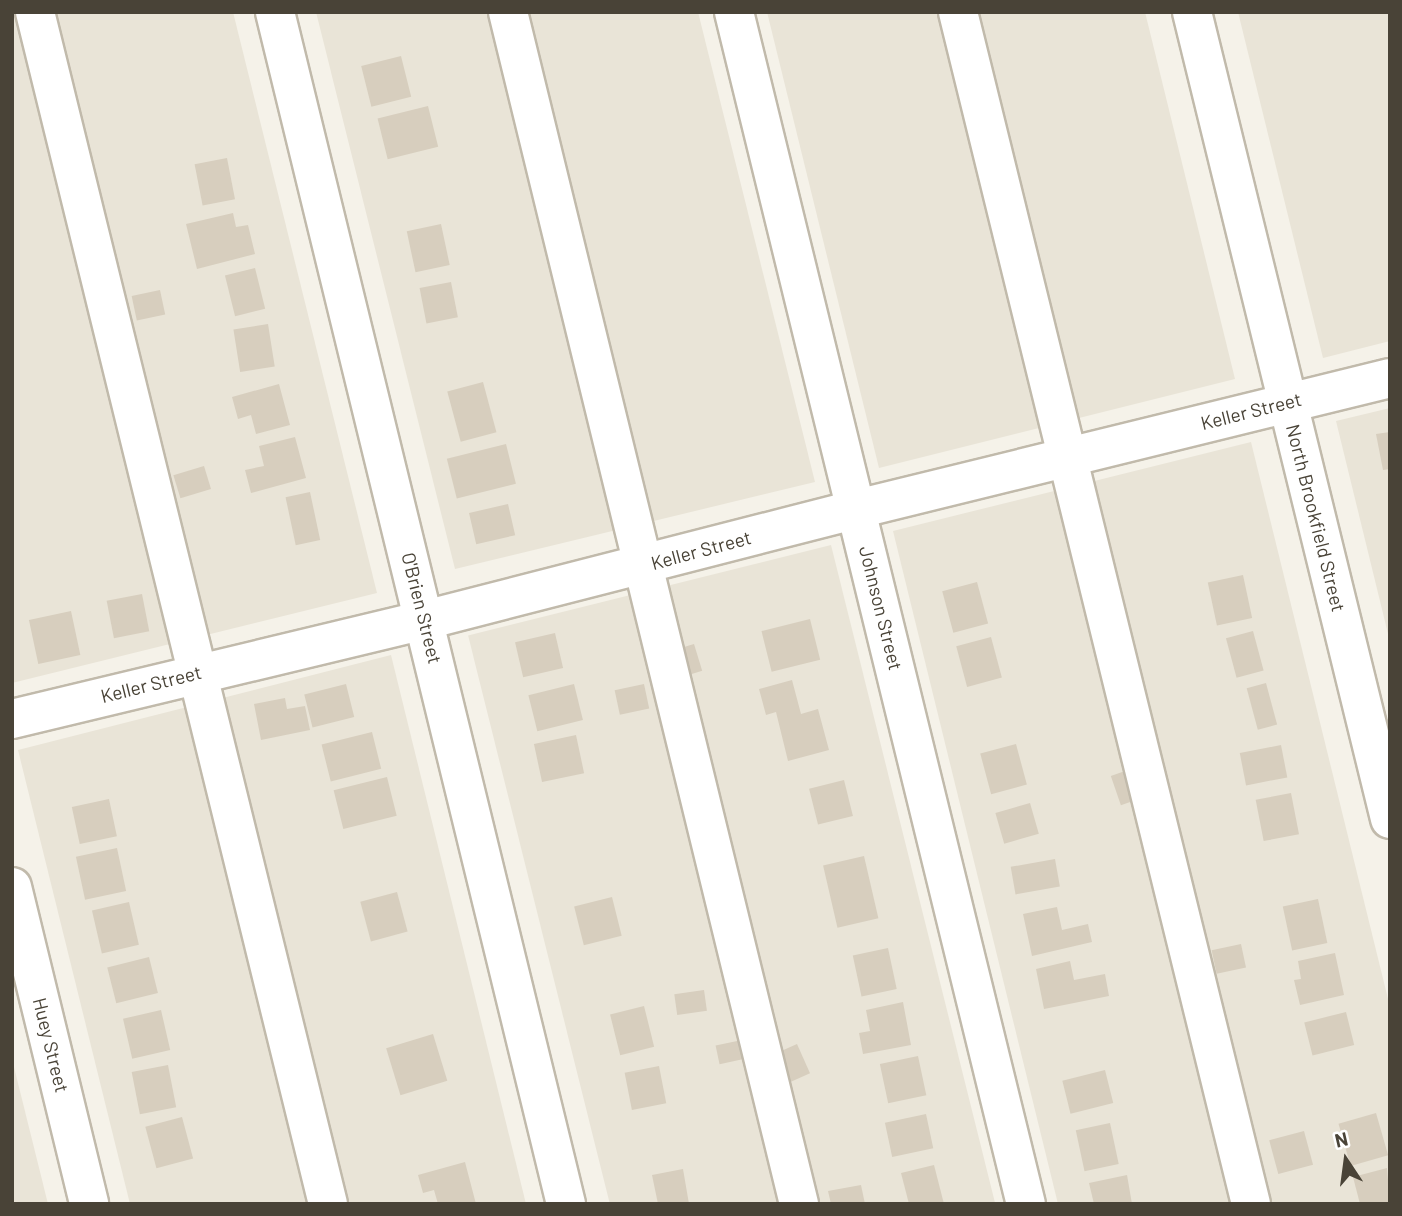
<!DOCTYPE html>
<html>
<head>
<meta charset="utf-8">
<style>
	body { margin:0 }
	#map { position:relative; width:1402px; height:1216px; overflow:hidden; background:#f5f2e9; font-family:Barlow,sans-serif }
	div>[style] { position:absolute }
	.residential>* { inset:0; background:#e9e4d7; transform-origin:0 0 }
	.building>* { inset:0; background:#d7cebe; transform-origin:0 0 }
	.roads { filter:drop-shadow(2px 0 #c1baab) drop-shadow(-2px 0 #c1baab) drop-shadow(0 2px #c1baab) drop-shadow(0 -2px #c1baab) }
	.minor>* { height:38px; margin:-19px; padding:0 19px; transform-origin:19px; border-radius:19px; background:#fff }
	span { translate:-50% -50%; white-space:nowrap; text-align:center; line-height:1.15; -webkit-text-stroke:7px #fff; paint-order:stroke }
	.street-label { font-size:19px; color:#494337 }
	.frame { position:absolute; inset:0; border:14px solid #494337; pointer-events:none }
	.north { position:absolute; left:1311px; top:1125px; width:70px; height:70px; -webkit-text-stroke:5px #fff; paint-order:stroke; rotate:347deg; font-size:19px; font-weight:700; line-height:28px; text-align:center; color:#494337 }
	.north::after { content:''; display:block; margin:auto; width:24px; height:32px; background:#494337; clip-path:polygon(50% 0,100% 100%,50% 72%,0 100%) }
</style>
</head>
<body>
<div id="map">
	<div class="residential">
		<div style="clip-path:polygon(12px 12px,233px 12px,377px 593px,12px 683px)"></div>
		<div style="clip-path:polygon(316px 12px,698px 12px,815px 482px,455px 569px)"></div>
		<div style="clip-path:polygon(767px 12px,1145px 12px,1235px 379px,879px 468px)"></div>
		<div style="clip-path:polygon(1238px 12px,1390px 12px,1390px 341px,1323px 358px)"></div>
		<div style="clip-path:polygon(1390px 408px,1390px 642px,1336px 421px)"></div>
		<div style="clip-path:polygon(1251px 442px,1390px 1007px,1390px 1204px,1058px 1204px,893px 531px)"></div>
		<div style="left:831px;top:545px;width:679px;height:374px;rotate:76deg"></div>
		<div style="clip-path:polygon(391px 655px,526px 1204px,130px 1204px,18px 750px)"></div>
		<div style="clip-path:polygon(12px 1059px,48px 1204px,12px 1204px)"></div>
	</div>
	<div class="building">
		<div style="left:401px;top:56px;width:42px;height:41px;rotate:76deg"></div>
		<div style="left:428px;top:106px;width:42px;height:52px;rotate:76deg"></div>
		<div style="left:227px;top:158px;width:42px;height:33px;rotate:79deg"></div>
		<div style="clip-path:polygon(233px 213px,236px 227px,248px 225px,255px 254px,197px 269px,186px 224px)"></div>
		<div style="left:441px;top:224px;width:42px;height:35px;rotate:78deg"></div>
		<div style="left:255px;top:268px;width:42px;height:31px;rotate:76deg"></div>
		<div style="left:451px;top:282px;width:36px;height:32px;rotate:79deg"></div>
		<div style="left:160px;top:290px;width:25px;height:29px;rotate:78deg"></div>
		<div style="left:268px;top:324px;width:43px;height:35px;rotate:81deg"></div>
		<div style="left:483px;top:382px;width:52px;height:37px;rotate:75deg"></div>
		<div style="clip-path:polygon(279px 384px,290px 425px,256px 434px,251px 415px,238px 419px,232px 397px)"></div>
		<div style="clip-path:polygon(1390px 432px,1390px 469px,1383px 470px,1376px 434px)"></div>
		<div style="clip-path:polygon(295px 437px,306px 478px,251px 493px,245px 470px,264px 466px,259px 446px)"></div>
		<div style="left:506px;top:444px;width:41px;height:61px;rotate:76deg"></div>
		<div style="left:204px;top:466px;width:24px;height:32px;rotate:73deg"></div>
		<div style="left:310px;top:492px;width:49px;height:25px;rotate:78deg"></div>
		<div style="left:508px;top:504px;width:32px;height:40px;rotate:77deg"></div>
		<div style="left:1243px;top:575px;width:44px;height:36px;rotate:78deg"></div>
		<div style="left:977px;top:582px;width:43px;height:36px;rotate:75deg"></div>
		<div style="left:142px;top:594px;width:38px;height:36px;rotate:79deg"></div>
		<div style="left:71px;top:611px;width:45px;height:43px;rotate:78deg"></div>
		<div style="left:810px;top:619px;width:42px;height:50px;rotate:76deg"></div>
		<div style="left:1253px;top:631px;width:41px;height:28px;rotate:75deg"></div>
		<div style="left:555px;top:633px;width:36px;height:41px;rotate:77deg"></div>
		<div style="left:991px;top:637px;width:42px;height:36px;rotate:75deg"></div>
		<div style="left:694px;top:644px;width:28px;height:26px;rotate:73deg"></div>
		<div style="clip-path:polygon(792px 680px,801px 714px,818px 709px,829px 750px,788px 761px,776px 712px,766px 715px,759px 689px)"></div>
		<div style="left:1266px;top:683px;width:43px;height:20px;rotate:75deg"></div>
		<div style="left:346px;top:684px;width:34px;height:43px;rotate:76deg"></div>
		<div style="left:574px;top:684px;width:37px;height:47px;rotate:76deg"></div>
		<div style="left:644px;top:684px;width:25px;height:30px;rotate:78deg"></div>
		<div style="clip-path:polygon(285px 698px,287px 709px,305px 706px,310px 730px,261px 740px,254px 704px)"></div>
		<div style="left:372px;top:732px;width:38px;height:52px;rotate:76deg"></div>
		<div style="left:576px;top:735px;width:39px;height:43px;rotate:78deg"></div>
		<div style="left:1016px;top:744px;width:42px;height:37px;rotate:75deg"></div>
		<div style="left:1281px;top:745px;width:33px;height:42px;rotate:79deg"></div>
		<div style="left:1125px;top:771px;width:31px;height:15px;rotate:71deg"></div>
		<div style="left:387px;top:777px;width:40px;height:55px;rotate:76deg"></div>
		<div style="left:844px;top:780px;width:37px;height:36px;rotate:76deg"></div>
		<div style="left:1291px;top:793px;width:42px;height:36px;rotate:79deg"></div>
		<div style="left:109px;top:799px;width:38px;height:38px;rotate:78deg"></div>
		<div style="left:1030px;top:803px;width:32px;height:36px;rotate:74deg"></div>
		<div style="left:117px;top:848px;width:44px;height:42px;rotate:78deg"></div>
		<div style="left:864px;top:856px;width:64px;height:42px;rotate:77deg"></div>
		<div style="left:1055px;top:859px;width:28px;height:45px;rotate:80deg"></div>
		<div style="left:397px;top:892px;width:41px;height:38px;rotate:75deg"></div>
		<div style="left:612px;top:897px;width:40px;height:39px;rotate:76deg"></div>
		<div style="left:1318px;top:899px;width:45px;height:36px;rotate:78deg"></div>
		<div style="left:129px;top:902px;width:44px;height:38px;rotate:77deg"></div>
		<div style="clip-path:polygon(1057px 907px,1062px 930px,1088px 924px,1092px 942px,1032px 956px,1023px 914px)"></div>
		<div style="left:1241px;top:944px;width:24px;height:30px;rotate:78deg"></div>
		<div style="left:888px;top:948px;width:42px;height:36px;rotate:78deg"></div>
		<div style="clip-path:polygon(1335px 953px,1344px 995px,1300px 1005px,1294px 980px,1301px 979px,1298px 961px)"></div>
		<div style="left:149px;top:957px;width:37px;height:43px;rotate:76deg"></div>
		<div style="clip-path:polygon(1070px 961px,1074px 980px,1105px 974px,1109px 996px,1044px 1009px,1036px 969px)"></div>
		<div style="left:704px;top:990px;width:21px;height:30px;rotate:82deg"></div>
		<div style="clip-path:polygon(903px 1002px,911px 1045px,863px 1054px,859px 1033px,870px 1031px,866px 1010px)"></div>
		<div style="left:644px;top:1006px;width:42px;height:35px;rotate:76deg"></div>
		<div style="left:161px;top:1010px;width:41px;height:39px;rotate:77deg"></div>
		<div style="left:1346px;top:1012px;width:34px;height:43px;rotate:76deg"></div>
		<div style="left:433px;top:1034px;width:49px;height:49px;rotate:73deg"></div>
		<div style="left:742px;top:1040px;width:19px;height:27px;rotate:78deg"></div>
		<div style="left:797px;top:1044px;width:32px;height:27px;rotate:66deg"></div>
		<div style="left:918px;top:1056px;width:40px;height:39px;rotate:78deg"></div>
		<div style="left:168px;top:1065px;width:43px;height:37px;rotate:79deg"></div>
		<div style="left:659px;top:1066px;width:38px;height:35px;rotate:79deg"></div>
		<div style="left:1105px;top:1070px;width:34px;height:44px;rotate:76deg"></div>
		<div style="left:1376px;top:1113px;width:44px;height:39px;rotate:74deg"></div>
		<div style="left:926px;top:1114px;width:35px;height:42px;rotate:78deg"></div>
		<div style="left:182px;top:1117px;width:43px;height:38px;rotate:75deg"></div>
		<div style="left:1110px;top:1123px;width:42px;height:35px;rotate:78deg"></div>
		<div style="left:1304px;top:1131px;width:35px;height:36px;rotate:75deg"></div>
		<div style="clip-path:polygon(465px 1162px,476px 1204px,438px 1204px,434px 1190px,423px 1193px,418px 1175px)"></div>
		<div style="clip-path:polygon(934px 1165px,944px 1204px,909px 1204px,901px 1173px)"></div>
		<div style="clip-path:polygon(1387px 1168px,1390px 1204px,1360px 1204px,1353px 1177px)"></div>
		<div style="clip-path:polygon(683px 1169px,689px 1204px,658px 1204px,652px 1175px)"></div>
		<div style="clip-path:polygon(1127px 1175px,1132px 1204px,1094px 1204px,1089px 1183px)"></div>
		<div style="clip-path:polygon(861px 1185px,865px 1204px,831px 1204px,828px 1191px)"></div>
	</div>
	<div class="roads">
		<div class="minor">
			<div style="left:35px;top:12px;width:1227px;rotate:76.19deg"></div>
			<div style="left:275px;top:12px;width:1227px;rotate:76.28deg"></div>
			<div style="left:508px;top:12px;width:1227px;rotate:76.28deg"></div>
			<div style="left:734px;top:12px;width:1227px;rotate:76.24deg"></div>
			<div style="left:958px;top:12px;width:1227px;rotate:76.19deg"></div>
			<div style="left:1192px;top:12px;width:831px;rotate:76.21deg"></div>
			<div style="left:12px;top:719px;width:425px;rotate:-13.5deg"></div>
			<div style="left:425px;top:620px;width:446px;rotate:-14.4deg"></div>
			<div style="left:857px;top:509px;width:549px;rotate:-13.81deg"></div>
			<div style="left:12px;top:887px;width:326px;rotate:76.3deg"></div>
		</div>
	</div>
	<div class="street-label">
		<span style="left:1251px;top:411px;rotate:-14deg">Keller Street</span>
		<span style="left:1316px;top:518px;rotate:76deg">North Brookfield Street</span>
		<span style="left:701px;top:550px;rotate:-15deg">Keller Street</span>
		<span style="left:422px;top:608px;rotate:76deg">O'Brien Street</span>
		<span style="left:881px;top:608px;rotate:76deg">Johnson Street</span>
		<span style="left:151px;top:684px;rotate:-14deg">Keller Street</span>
		<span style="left:51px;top:1045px;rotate:76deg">Huey Street</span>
	</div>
	<div class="frame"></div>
	<div class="north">N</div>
</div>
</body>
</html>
